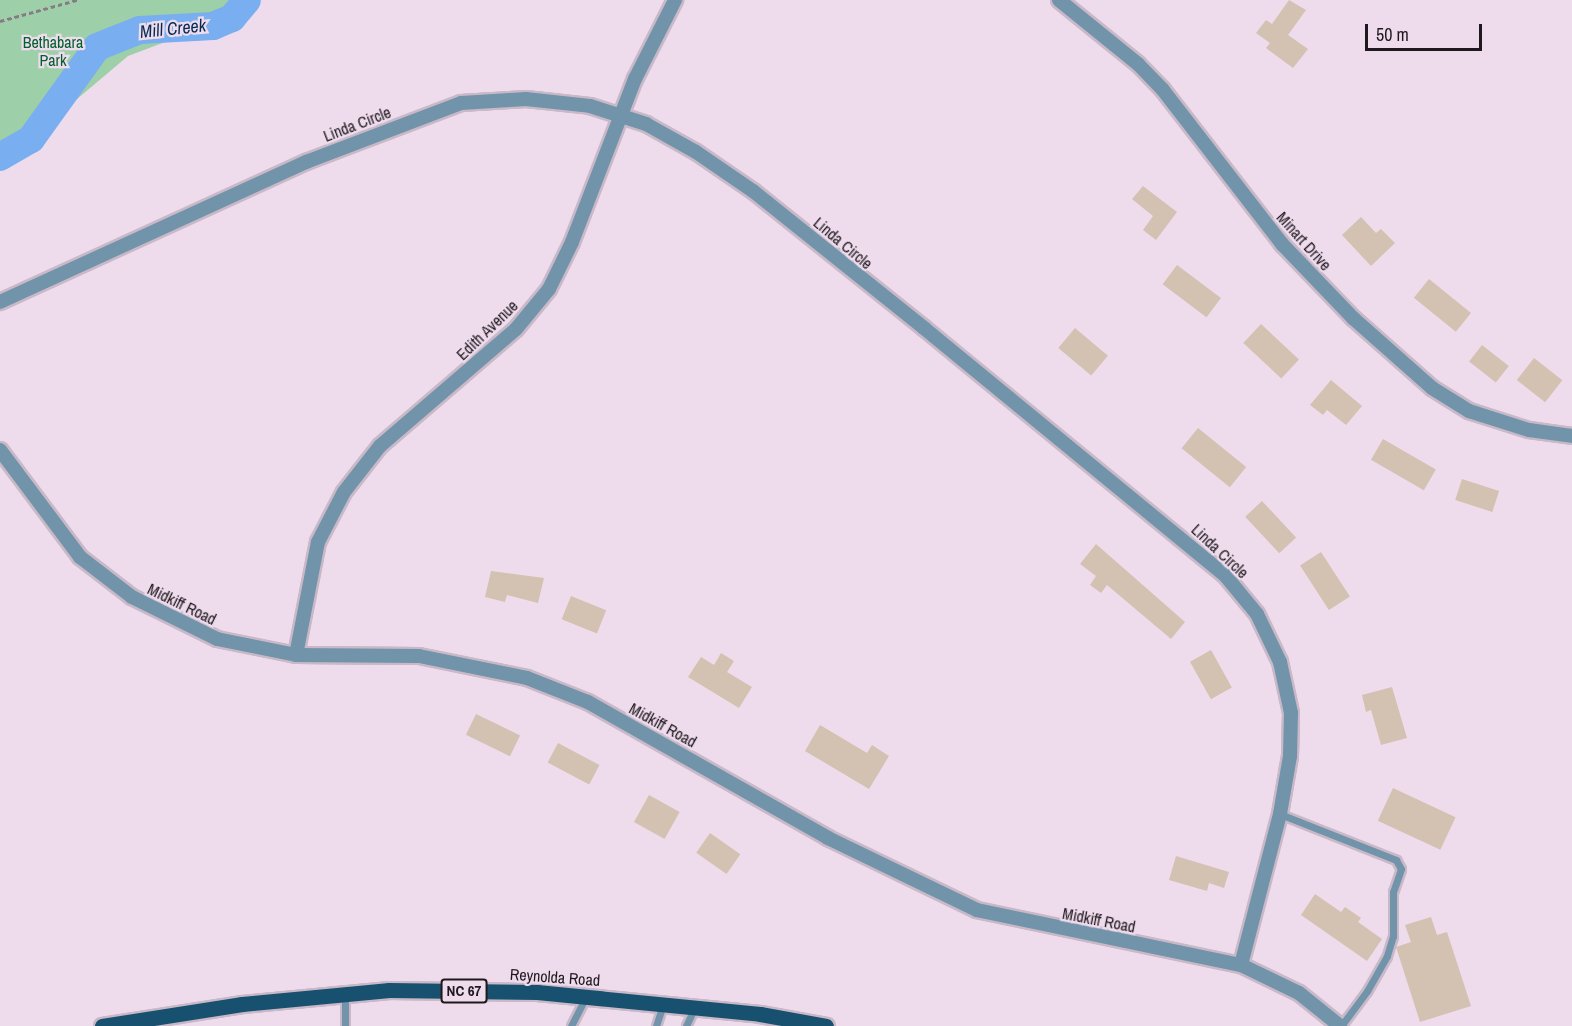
<!DOCTYPE html>
<html>
<head>
<meta charset="utf-8">
<style>
	body { margin:0 }
	#map { position:relative; width:1572px; height:1026px; overflow:hidden; background:#eedced; font-family:"Archivo Narrow",sans-serif }
	div>[style] { position:absolute }
	.green>* { inset:0; background:#9dcfa8 }
	.river>* { height:28px; margin:-14px; padding:0 14px; transform-origin:14px; border-radius:14px; background:#79aef1 }
	.building>* { inset:0; background:#d3c1b1; transform-origin:0 0 }
	.path>* { height:3px; margin-top:-1.5px; transform-origin:0; background:repeating-linear-gradient(90deg,#877b86 0 4.5px,transparent 0 7.5px) }
	.roads { filter:drop-shadow(2px 0 #c9b9c8) drop-shadow(-2px 0 #c9b9c8) drop-shadow(0 2px #c9b9c8) drop-shadow(0 -2px #c9b9c8) }
	.lane>* { height:7px; margin:-3.5px; padding:0 3.5px; transform-origin:3.5px; border-radius:3.5px; background:#7194aa }
	.street>* { height:14px; margin:-7px; padding:0 7px; transform-origin:7px; border-radius:7px; background:#7194aa }
	.primary>* { height:15px; margin:-7.5px; padding:0 7.5px; transform-origin:7.5px; border-radius:7.5px; background:#18516f }
	span { translate:-50% -50%; white-space:nowrap; text-align:center; line-height:1.15; -webkit-text-stroke:4.5px #eedced; paint-order:stroke }
	.shield-label span { padding:2px 4px; background:#eedced; border:2px solid; border-radius:4px; -webkit-text-stroke-width:0 }
	.shield-label { font-size:15px; color:#1f181e; font-weight:700 }
	.park-label { font-size:16px; color:#02602d }
	.street-label { font-size:16px; color:#1f181e }
	.water-label { font-size:18px; color:#062c55; font-style:italic }
	.scale { position:absolute; left:1365px; top:24px; width:117px; height:27px; box-sizing:border-box; border:3px solid #1f181e; border-top:0; padding-left:8px; font-size:18px; line-height:21px; white-space:nowrap; color:#1f181e; -webkit-text-stroke:4px #eedced; paint-order:stroke }
</style>
</head>
<body>
<div id="map">
	<div class="green">
		<div style="clip-path:polygon(0 0,255px 0,237px 15px,128px 56px,0 164px)"></div>
	</div>
	<div class="river">
		<div style="left:0;top:157px;width:36px;rotate:-30deg"></div>
		<div style="left:31px;top:139px;width:113px;rotate:-54.3deg"></div>
		<div style="left:97px;top:47px;width:46px;rotate:-21.6deg"></div>
		<div style="left:140px;top:30px;width:73px;rotate:-3.1deg"></div>
		<div style="left:213px;top:26px;width:21px;rotate:-23deg"></div>
		<div style="left:232px;top:18px;width:23px;rotate:-50deg"></div>
	</div>
	<div class="building">
		<div style="clip-path:polygon(1289px 0,1306px 10px,1288px 35px,1308px 49px,1293px 68px,1266px 48px,1270px 43px,1256px 33px,1266px 20px,1272px 24px)"></div>
		<div style="clip-path:polygon(1143px 186px,1177px 212px,1156px 240px,1143px 230px,1153px 216px,1132px 199px)"></div>
		<div style="clip-path:polygon(1361px 217px,1376px 233px,1381px 229px,1395px 243px,1371px 266px,1342px 235px)"></div>
		<div style="left:1177px;top:265px;width:55px;height:24px;rotate:37deg"></div>
		<div style="left:1429px;top:279px;width:54px;height:24px;rotate:39deg"></div>
		<div style="left:1261px;top:324px;width:52px;height:26px;rotate:43deg"></div>
		<div style="left:1075px;top:328px;width:43px;height:26px;rotate:40deg"></div>
		<div style="left:1482px;top:345px;width:34px;height:21px;rotate:38deg"></div>
		<div style="left:1534px;top:358px;width:36px;height:28px;rotate:38deg"></div>
		<div style="clip-path:polygon(1331px 380px,1362px 406px,1346px 425px,1327px 410px,1323px 415px,1310px 405px)"></div>
		<div style="left:1198px;top:428px;width:62px;height:26px;rotate:39deg"></div>
		<div style="left:1383px;top:439px;width:61px;height:24px;rotate:30deg"></div>
		<div style="left:1462px;top:479px;width:39px;height:22px;rotate:18deg"></div>
		<div style="left:1262px;top:501px;width:50px;height:23px;rotate:47deg"></div>
		<div style="clip-path:polygon(1096px 544px,1185px 622px,1171px 639px,1107px 585px,1101px 593px,1090px 585px,1096px 576px,1080px 564px)"></div>
		<div style="left:1321px;top:552px;width:53px;height:25px;rotate:57deg"></div>
		<div style="clip-path:polygon(491px 571px,544px 578px,538px 603px,507px 595px,505px 602px,485px 597px)"></div>
		<div style="left:571px;top:596px;width:38px;height:25px;rotate:22deg"></div>
		<div style="left:1211px;top:650px;width:43px;height:24px;rotate:61deg"></div>
		<div style="clip-path:polygon(721px 653px,734px 661px,727px 672px,752px 687px,739px 708px,688px 677px,701px 657px,714px 665px)"></div>
		<div style="clip-path:polygon(1392px 687px,1407px 738px,1381px 745px,1371px 710px,1366px 712px,1362px 695px)"></div>
		<div style="left:476px;top:714px;width:49px;height:23px;rotate:26deg"></div>
		<div style="clip-path:polygon(820px 725px,867px 753px,872px 745px,889px 756px,869px 789px,805px 751px)"></div>
		<div style="left:558px;top:743px;width:47px;height:22px;rotate:28deg"></div>
		<div style="left:1393px;top:788px;width:69px;height:36px;rotate:25deg"></div>
		<div style="left:649px;top:795px;width:35px;height:31px;rotate:29deg"></div>
		<div style="left:710px;top:833px;width:37px;height:24px;rotate:35deg"></div>
		<div style="clip-path:polygon(1176px 856px,1229px 872px,1224px 888px,1209px 883px,1207px 891px,1169px 880px)"></div>
		<div style="clip-path:polygon(1315px 894px,1341px 912px,1345px 907px,1361px 918px,1358px 922px,1382px 939px,1367px 961px,1301px 915px)"></div>
		<div style="clip-path:polygon(1431px 917px,1437px 935px,1447px 932px,1471px 1006px,1420px 1022px,1396px 947px,1411px 942px,1405px 925px)"></div>
	</div>
	<div class="path">
		<div style="left:0;top:21px;width:80px;rotate:-15.3deg"></div>
	</div>
	<div class="roads">
		<div class="lane">
			<div style="left:1280px;top:814px;width:125px;rotate:21.6deg"></div>
			<div style="left:1396px;top:860px;width:10px;rotate:61deg"></div>
			<div style="left:1401px;top:869px;width:24px;rotate:109deg"></div>
			<div style="left:1393px;top:892px;width:44px;rotate:90deg"></div>
			<div style="left:1393px;top:936px;width:21px;rotate:107deg"></div>
			<div style="left:1387px;top:956px;width:40px;rotate:119.7deg"></div>
			<div style="left:1367px;top:991px;width:44px;rotate:126.6deg"></div>
			<div style="left:345px;top:993px;width:33px;rotate:90deg"></div>
			<div style="left:571px;top:1026px;width:33px;rotate:-63deg"></div>
			<div style="left:656px;top:1026px;width:22px;rotate:-72deg"></div>
			<div style="left:686px;top:1026px;width:19px;rotate:-65deg"></div>
		</div>
		<div class="street">
			<div style="left:1059px;top:0;width:102px;rotate:39deg"></div>
			<div style="left:1138px;top:64px;width:36px;rotate:46deg"></div>
			<div style="left:1163px;top:90px;width:195px;rotate:52.3deg"></div>
			<div style="left:1282px;top:244px;width:103px;rotate:46.2deg"></div>
			<div style="left:1353px;top:318px;width:106px;rotate:41.5deg"></div>
			<div style="left:1432px;top:388px;width:44px;rotate:31.9deg"></div>
			<div style="left:1469px;top:411px;width:63px;rotate:17.6deg"></div>
			<div style="left:1529px;top:430px;width:43px;rotate:7.9deg"></div>
			<div style="left:0;top:302px;width:337px;rotate:-24.6deg"></div>
			<div style="left:306px;top:162px;width:166px;rotate:-20.8deg"></div>
			<div style="left:461px;top:103px;width:65px;rotate:-3.5deg"></div>
			<div style="left:526px;top:99px;width:64px;rotate:6.2deg"></div>
			<div style="left:590px;top:106px;width:59px;rotate:17.8deg"></div>
			<div style="left:646px;top:124px;width:57px;rotate:29.2deg"></div>
			<div style="left:696px;top:152px;width:69px;rotate:34.4deg"></div>
			<div style="left:753px;top:191px;width:219px;rotate:38.7deg"></div>
			<div style="left:924px;top:328px;width:388px;rotate:39.4deg"></div>
			<div style="left:1224px;top:574px;width:52px;rotate:50.5deg"></div>
			<div style="left:1257px;top:614px;width:53px;rotate:64.4deg"></div>
			<div style="left:1280px;top:662px;width:52px;rotate:77.8deg"></div>
			<div style="left:1291px;top:713px;width:43px;rotate:91.3deg"></div>
			<div style="left:1290px;top:756px;width:59px;rotate:99.8deg"></div>
			<div style="left:1280px;top:814px;width:156px;rotate:104.5deg"></div>
			<div style="left:0;top:450px;width:134px;rotate:53.2deg"></div>
			<div style="left:80px;top:557px;width:66px;rotate:37.6deg"></div>
			<div style="left:132px;top:597px;width:95px;rotate:26.3deg"></div>
			<div style="left:217px;top:639px;width:81px;rotate:11.4deg"></div>
			<div style="left:296px;top:655px;width:123px;rotate:0.5deg"></div>
			<div style="left:419px;top:656px;width:110px;rotate:11.5deg"></div>
			<div style="left:527px;top:678px;width:66px;rotate:21.5deg"></div>
			<div style="left:588px;top:702px;width:276px;rotate:29.5deg"></div>
			<div style="left:828px;top:838px;width:165px;rotate:25.8deg"></div>
			<div style="left:977px;top:910px;width:270px;rotate:11.8deg"></div>
			<div style="left:1241px;top:965px;width:64px;rotate:25.8deg"></div>
			<div style="left:1299px;top:993px;width:53px;rotate:38.8deg"></div>
			<div style="left:296px;top:655px;width:115px;rotate:-79deg"></div>
			<div style="left:318px;top:542px;width:56px;rotate:-62.5deg"></div>
			<div style="left:344px;top:492px;width:58px;rotate:-52deg"></div>
			<div style="left:380px;top:446px;width:179px;rotate:-40.7deg"></div>
			<div style="left:516px;top:329px;width:52px;rotate:-50.5deg"></div>
			<div style="left:549px;top:289px;width:52px;rotate:-63.9deg"></div>
			<div style="left:572px;top:242px;width:175px;rotate:-68.9deg"></div>
			<div style="left:635px;top:79px;width:89px;rotate:-63.1deg"></div>
		</div>
		<div class="primary">
			<div style="left:102px;top:1026px;width:142px;rotate:-8.9deg"></div>
			<div style="left:242px;top:1004px;width:148px;rotate:-5.4deg"></div>
			<div style="left:389px;top:990px;width:148px;rotate:0.8deg"></div>
			<div style="left:537px;top:992px;width:224px;rotate:5.6deg"></div>
			<div style="left:760px;top:1014px;width:67px;rotate:10.3deg"></div>
		</div>
	</div>
	<div class="shield-label">
		<span style="left:464px;top:991px">NC 67</span>
	</div>
	<div class="park-label">
		<span style="left:53px;top:51px">Bethabara<br>Park</span>
	</div>
	<div class="street-label">
		<span style="left:357px;top:124px;rotate:-21deg">Linda Circle</span>
		<span style="left:1304px;top:241px;rotate:48deg">Minart Drive</span>
		<span style="left:843px;top:243px;rotate:40deg">Linda Circle</span>
		<span style="left:487px;top:330px;rotate:-44deg">Edith Avenue</span>
		<span style="left:1220px;top:551px;rotate:43deg">Linda Circle</span>
		<span style="left:182px;top:604px;rotate:26deg">Midkiff Road</span>
		<span style="left:663px;top:725px;rotate:29deg">Midkiff Road</span>
		<span style="left:1099px;top:920px;rotate:11deg">Midkiff Road</span>
		<span style="left:555px;top:977px;rotate:4deg">Reynolda Road</span>
	</div>
	<div class="water-label">
		<span style="left:173px;top:29px;rotate:-6deg">Mill Creek</span>
	</div>
	<div class="scale">50 m</div>
</div>
</body>
</html>
